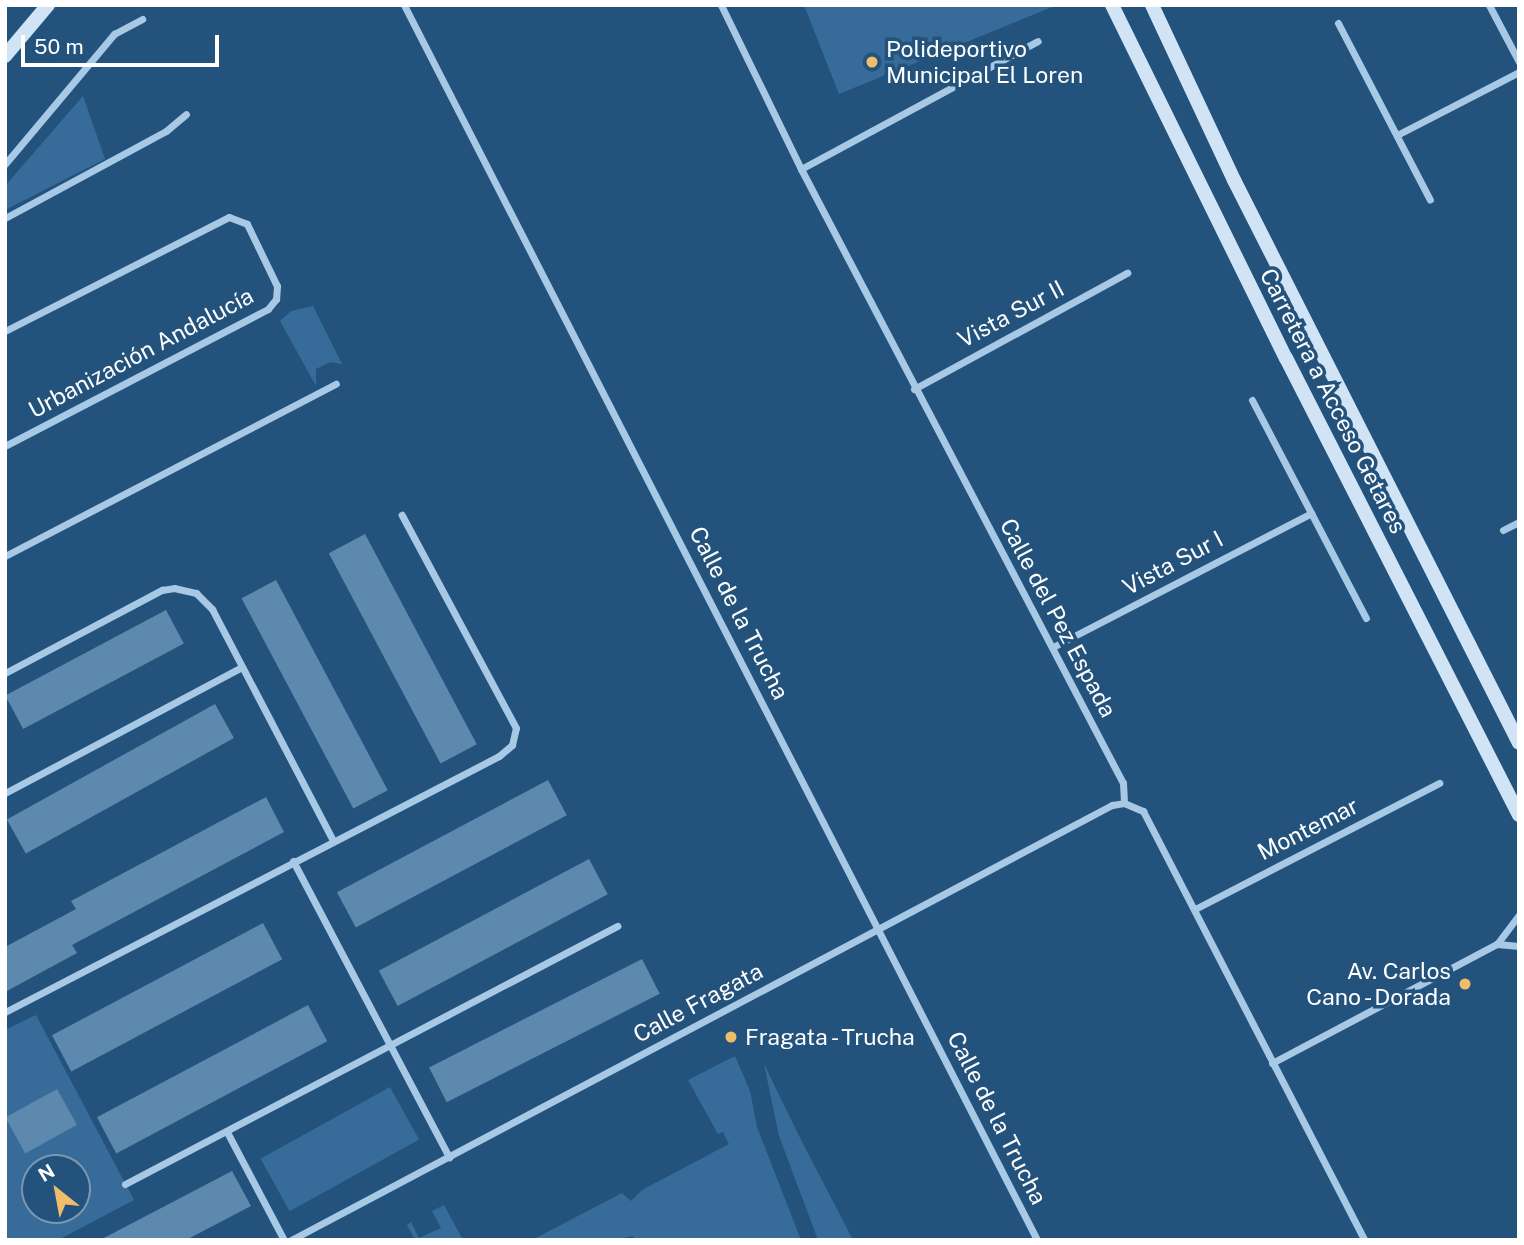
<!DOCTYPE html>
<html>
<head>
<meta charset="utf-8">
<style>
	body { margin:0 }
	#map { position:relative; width:1524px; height:1245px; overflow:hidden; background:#23537c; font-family:"Public Sans",sans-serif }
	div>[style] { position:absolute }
	.green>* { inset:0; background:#376c9a; transform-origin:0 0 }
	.building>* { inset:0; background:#5c89ad; transform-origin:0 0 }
	.street>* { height:7px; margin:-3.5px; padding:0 3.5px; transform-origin:3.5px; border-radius:3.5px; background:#a7c9e5 }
	.secondary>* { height:14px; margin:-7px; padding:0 7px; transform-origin:7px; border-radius:7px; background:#d1e4f5 }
	.dots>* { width:19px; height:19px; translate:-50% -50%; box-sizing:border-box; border:4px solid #23537c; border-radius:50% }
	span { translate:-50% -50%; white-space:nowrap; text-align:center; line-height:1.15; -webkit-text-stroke:7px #23537c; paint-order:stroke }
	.poi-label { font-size:23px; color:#fff }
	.left { translate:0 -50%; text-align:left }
	.right { translate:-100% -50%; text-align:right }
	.street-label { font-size:23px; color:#fff }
	.frame { position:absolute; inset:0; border:7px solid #fff; pointer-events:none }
	.north { position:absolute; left:21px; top:1154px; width:70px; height:70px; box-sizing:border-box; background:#23537c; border:2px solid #7b98b0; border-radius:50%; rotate:329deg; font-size:19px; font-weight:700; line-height:28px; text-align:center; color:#fff }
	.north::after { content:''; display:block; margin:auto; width:24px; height:32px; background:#f0bd6a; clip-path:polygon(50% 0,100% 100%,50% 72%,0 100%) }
	.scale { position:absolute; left:21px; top:35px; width:198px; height:32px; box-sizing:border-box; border:4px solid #fff; border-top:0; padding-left:9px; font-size:21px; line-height:24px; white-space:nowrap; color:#fff; -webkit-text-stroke:5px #23537c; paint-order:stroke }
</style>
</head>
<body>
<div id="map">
	<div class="green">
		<div style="clip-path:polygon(804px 5px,1057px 5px,839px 94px)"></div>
		<div style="clip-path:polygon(83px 96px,105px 159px,5px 210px,5px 186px)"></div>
		<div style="clip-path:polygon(313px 306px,342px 364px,330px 362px,316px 369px,316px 386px,280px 321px,291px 311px)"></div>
		<div style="clip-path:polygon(evenodd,36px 1015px,134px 1200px,58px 1240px,5px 1240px,5px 1030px,36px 1015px,35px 1168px,77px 1168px,77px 1210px,35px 1210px,35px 1168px)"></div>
		<div style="clip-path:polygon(735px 1056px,750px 1091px,757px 1127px,801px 1240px,638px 1240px,632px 1236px,618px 1240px,532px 1240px,622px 1193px,631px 1201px,642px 1190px,729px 1144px,723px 1132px,718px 1134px,688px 1080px)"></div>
		<div style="clip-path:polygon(764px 1064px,800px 1138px,853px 1240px,818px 1240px,779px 1136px)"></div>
		<div style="left:390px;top:1087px;width:60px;height:148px;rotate:61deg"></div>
		<div style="clip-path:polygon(444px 1205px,463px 1240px,415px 1240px,407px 1225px,411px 1222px,419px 1238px,441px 1228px,432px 1211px)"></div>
	</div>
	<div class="building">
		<div style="left:365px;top:534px;width:238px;height:41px;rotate:62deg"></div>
		<div style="left:276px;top:580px;width:238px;height:39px;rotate:62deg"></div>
		<div style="left:166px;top:610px;width:38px;height:182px;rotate:62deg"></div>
		<div style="left:215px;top:704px;width:39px;height:238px;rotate:61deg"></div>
		<div style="left:548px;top:780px;width:40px;height:239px;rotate:62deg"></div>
		<div style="clip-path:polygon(266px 797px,284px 832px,72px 945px,77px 953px,5px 992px,5px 947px,76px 909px,71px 901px)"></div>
		<div style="left:589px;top:859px;width:40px;height:238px;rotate:62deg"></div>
		<div style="left:263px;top:923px;width:41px;height:239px;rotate:62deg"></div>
		<div style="left:642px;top:959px;width:39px;height:239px;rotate:63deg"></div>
		<div style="left:308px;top:1005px;width:41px;height:239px;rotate:62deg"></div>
		<div style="left:57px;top:1089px;width:41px;height:59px;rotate:61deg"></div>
		<div style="clip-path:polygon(232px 1171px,251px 1206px,186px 1240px,100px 1240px)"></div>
	</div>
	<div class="street">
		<div style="left:404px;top:5px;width:1388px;rotate:62.86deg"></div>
		<div style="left:721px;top:5px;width:182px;rotate:64deg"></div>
		<div style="left:801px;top:169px;width:693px;rotate:62.33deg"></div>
		<div style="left:1123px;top:783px;width:20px;rotate:87deg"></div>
		<div style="left:1489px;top:5px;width:64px;rotate:62.2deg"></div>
		<div style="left:1338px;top:23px;width:199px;rotate:62.5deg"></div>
		<div style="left:1397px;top:135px;width:137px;rotate:-27.3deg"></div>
		<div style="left:5px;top:164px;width:170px;rotate:-50deg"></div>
		<div style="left:114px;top:34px;width:32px;rotate:-28deg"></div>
		<div style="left:801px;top:169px;width:269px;rotate:-28.4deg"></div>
		<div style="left:5px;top:218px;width:183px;rotate:-28.4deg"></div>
		<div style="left:166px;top:131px;width:26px;rotate:-40deg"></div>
		<div style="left:5px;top:331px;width:251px;rotate:-27deg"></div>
		<div style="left:229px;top:217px;width:19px;rotate:21deg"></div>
		<div style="left:247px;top:224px;width:69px;rotate:64.2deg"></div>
		<div style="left:277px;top:286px;width:13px;rotate:94deg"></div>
		<div style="left:276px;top:299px;width:13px;rotate:129deg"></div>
		<div style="left:268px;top:309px;width:297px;rotate:152.5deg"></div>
		<div style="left:914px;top:389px;width:243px;rotate:-28.6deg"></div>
		<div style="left:1252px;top:400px;width:246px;rotate:62.4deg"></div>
		<div style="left:1503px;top:530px;width:18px;rotate:-27deg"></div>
		<div style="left:5px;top:556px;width:373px;rotate:-27.5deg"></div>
		<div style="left:1053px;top:647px;width:291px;rotate:-27.4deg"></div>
		<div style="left:5px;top:673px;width:178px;rotate:-27.9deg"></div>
		<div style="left:162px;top:590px;width:12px;rotate:-9deg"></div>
		<div style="left:174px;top:588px;width:23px;rotate:13deg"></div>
		<div style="left:196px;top:593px;width:23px;rotate:45deg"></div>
		<div style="left:212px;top:609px;width:261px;rotate:62.4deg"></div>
		<div style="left:5px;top:793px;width:268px;rotate:-28deg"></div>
		<div style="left:293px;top:861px;width:335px;rotate:62.2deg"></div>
		<div style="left:1195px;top:909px;width:275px;rotate:-27.3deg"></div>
		<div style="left:1497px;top:944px;width:22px;rotate:5deg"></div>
		<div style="left:5px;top:1012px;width:556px;rotate:-27.39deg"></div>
		<div style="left:499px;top:756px;width:17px;rotate:-40deg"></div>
		<div style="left:512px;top:745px;width:17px;rotate:-77deg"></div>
		<div style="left:516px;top:728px;width:242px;rotate:-118.2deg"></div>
		<div style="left:1272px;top:1063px;width:255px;rotate:-27.9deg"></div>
		<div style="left:1497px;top:944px;width:36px;rotate:-53deg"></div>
		<div style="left:227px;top:1132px;width:122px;rotate:62.2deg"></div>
		<div style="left:125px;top:1184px;width:556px;rotate:-27.67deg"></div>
		<div style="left:291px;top:1240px;width:929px;rotate:-27.92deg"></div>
		<div style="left:1112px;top:805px;width:12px;rotate:-9deg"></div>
		<div style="left:1124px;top:803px;width:21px;rotate:23deg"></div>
		<div style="left:1143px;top:811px;width:483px;rotate:62.7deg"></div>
	</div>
	<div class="secondary">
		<div style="left:1112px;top:5px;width:394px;rotate:63.8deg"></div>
		<div style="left:1286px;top:358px;width:513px;rotate:62.99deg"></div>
		<div style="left:1152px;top:5px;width:193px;rotate:64.9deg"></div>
		<div style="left:1234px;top:180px;width:631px;rotate:63.15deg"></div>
		<div style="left:5px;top:56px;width:67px;rotate:-49.9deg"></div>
	</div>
	<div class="dots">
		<div style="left:872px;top:62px;background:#f0bd6a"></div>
		<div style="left:1465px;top:984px;background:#f0bd6a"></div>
		<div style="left:731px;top:1037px;background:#f0bd6a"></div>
	</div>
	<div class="poi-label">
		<span class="left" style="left:886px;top:62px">Polideportivo<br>Municipal El Loren</span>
		<span class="right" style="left:1451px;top:984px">Av. Carlos<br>Cano - Dorada</span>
		<span class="left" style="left:745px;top:1037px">Fragata - Trucha</span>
	</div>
	<div class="street-label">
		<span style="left:1011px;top:314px;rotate:-28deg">Vista Sur II</span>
		<span style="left:141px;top:353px;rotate:-28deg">Urbanización Andalucía</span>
		<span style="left:1333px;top:401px;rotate:63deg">Carretera a Acceso Getares</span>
		<span style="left:1173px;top:563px;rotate:-28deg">Vista Sur I</span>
		<span style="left:739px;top:613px;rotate:63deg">Calle de la Trucha</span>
		<span style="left:1058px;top:618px;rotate:62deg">Calle del Pez Espada</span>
		<span style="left:1308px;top:829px;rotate:-27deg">Montemar</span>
		<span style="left:698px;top:1003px;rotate:-28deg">Calle Fragata</span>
		<span style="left:997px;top:1118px;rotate:63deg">Calle de la Trucha</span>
	</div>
	<div class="frame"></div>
	<div class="north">N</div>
	<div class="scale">50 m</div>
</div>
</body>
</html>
